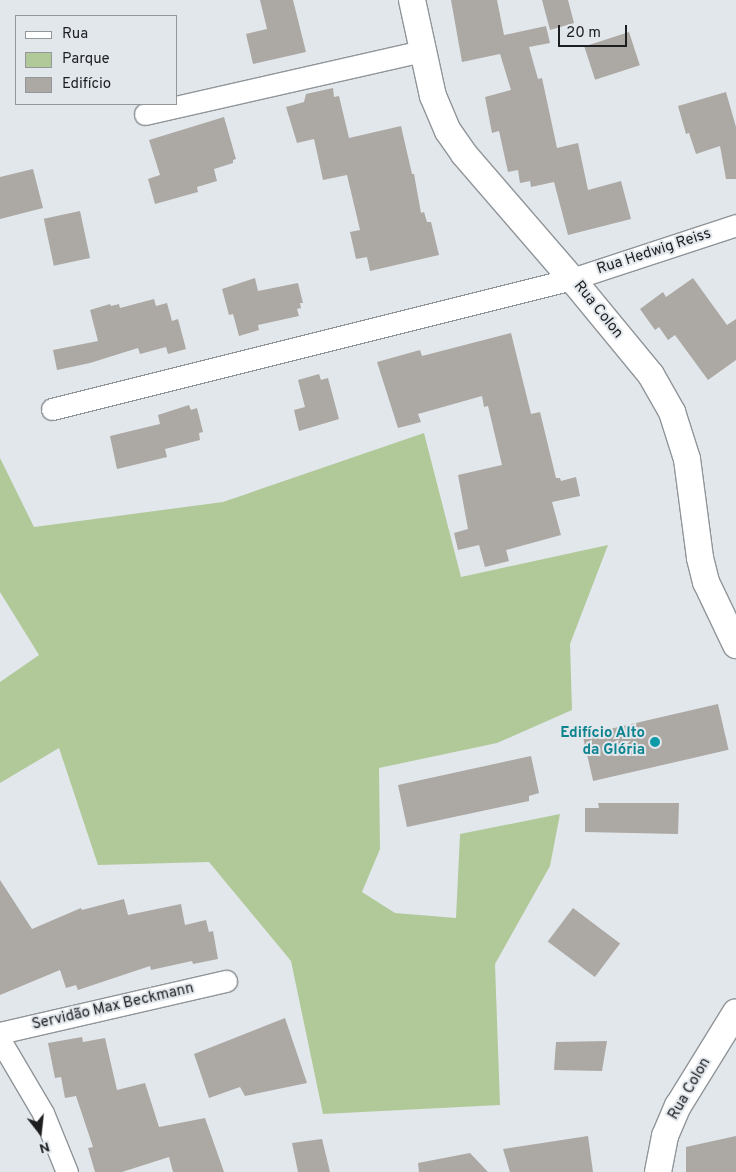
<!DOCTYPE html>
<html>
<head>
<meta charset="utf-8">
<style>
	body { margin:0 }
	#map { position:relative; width:736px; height:1172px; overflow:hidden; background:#e2e7ec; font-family:Overpass,sans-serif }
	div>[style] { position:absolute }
	.green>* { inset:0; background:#b1c999 }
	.building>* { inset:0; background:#aca8a3; transform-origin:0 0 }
	.roads { filter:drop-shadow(1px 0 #909599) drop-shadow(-1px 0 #909599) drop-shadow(0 1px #909599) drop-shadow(0 -1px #909599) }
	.minor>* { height:21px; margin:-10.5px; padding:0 10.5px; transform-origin:10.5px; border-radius:10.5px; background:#fff }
	.tertiary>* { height:26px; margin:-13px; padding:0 13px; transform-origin:13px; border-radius:13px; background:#fff }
	.dots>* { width:14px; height:14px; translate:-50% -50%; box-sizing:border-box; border:2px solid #e2e7ec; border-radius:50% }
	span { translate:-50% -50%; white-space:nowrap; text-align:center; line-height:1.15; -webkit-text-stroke:4px #e2e7ec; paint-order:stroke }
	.street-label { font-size:15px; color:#1c1e20 }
	.culture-label { font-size:15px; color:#0d838f; font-weight:700 }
	.right { translate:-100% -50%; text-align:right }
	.legend { position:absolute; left:15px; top:15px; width:162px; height:90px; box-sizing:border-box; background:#e2e7ec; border:1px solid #93979a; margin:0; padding:6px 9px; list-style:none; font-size:15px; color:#1c1e20 }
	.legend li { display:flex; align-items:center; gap:10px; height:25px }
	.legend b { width:25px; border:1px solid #93979a }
	.north { position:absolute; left:15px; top:1107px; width:50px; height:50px; -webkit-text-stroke:4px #e2e7ec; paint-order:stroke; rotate:164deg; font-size:14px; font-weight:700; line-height:20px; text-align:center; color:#1c1e20 }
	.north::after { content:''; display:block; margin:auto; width:18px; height:22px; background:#1c1e20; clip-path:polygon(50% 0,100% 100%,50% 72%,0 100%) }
	.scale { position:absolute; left:558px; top:25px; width:69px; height:22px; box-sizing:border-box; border:2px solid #1c1e20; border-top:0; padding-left:6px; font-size:15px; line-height:18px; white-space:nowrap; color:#1c1e20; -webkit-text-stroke:4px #e2e7ec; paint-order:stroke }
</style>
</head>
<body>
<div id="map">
	<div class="green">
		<div style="clip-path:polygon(424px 433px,461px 577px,608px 545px,570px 644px,572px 710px,497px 743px,379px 768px,380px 849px,362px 892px,395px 913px,456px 918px,460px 834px,560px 814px,550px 866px,495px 964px,500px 1105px,323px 1114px,291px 961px,209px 862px,98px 865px,59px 748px,0 783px,0 682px,39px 655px,0 592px,0 458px,34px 527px,223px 502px)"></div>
	</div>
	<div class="building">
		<div style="clip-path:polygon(260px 0,293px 0,306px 52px,253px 64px,246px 34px,267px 29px)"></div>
		<div style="clip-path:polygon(451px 0,497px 0,504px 35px,546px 26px,550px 43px,529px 47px,538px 79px,542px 78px,557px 148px,578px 143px,588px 190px,621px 181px,631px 219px,568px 235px,554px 182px,531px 187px,530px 181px,520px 183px,518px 170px,508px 172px,499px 131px,492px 133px,485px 97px,511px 90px,500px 54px,462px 62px)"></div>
		<div style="clip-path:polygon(542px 0,568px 0,574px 23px,550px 30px)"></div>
		<div style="left:629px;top:32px;width:35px;height:47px;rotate:72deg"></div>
		<div style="clip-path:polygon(333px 88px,334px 97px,339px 96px,349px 138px,401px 126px,412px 174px,414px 174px,421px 213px,424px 212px,427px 222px,431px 222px,439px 255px,370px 271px,367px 257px,356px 259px,350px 232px,360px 230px,347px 175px,323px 180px,314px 139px,297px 143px,286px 107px,304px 102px,306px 94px)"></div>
		<div style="clip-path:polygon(726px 92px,736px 127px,736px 179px,726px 179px,720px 146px,696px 154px,689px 133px,686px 134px,678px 106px)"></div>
		<div style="clip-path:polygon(224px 117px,236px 159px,233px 160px,233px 163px,214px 169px,217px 181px,197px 187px,198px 192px,155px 204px,148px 179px,160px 175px,149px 140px)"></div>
		<div style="clip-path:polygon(33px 169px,43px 208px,0 219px,0 177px)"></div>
		<div style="left:80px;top:211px;width:48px;height:37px;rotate:78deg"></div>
		<div style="clip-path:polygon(255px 278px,258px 291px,298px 283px,303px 303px,300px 303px,301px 308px,297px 309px,299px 316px,258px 325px,259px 330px,239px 336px,233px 314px,229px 315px,222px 289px)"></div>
		<div style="clip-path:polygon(693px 278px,727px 325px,736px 319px,736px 360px,708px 380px,675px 335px,668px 340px,659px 327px,655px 330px,640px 309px,663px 292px,666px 297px)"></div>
		<div style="clip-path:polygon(154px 299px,156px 306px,167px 303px,172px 321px,178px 319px,186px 349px,168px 354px,166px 347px,140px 354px,138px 348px,90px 363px,57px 370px,53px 350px,98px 341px,90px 310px,110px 304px,111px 306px,119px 304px,120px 308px)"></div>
		<div style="clip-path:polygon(511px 333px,531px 414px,540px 412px,556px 478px,560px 478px,561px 481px,576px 477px,580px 496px,552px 502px,561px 535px,506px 550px,509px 561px,485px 567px,479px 545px,458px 550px,454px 533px,468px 529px,458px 475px,502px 465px,488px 406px,484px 407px,482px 396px,418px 414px,421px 422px,398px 428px,377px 362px,420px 350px,422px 356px)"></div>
		<div style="clip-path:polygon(319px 374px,321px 380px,328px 378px,339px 419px,299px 431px,294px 410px,305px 407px,298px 380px)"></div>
		<div style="clip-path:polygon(189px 405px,191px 410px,197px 408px,203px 432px,199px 433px,200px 440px,165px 449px,167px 457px,117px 469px,110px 436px,160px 424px,158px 415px)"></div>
		<div style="left:718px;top:704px;width:47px;height:139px;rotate:77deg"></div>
		<div style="clip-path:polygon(531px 756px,539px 793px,529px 796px,529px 801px,407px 827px,398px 785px)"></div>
		<div style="clip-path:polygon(598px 803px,679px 803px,678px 834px,585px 832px,585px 808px,599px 808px)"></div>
		<div style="clip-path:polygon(0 880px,32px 929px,81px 908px,82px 910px,124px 899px,128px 915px,181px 904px,185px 925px,206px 920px,209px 932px,213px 931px,218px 959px,193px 964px,192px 961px,151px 970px,150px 966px,78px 990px,76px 985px,66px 988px,60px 970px,0 995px)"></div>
		<div style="left:573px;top:908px;width:59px;height:42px;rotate:37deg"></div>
		<div style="clip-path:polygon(285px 1018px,307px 1083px,245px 1096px,240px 1087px,209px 1098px,194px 1054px)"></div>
		<div style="clip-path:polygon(82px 1037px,83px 1042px,105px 1038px,117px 1090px,145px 1083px,159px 1127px,205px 1118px,224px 1172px,173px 1172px,169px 1157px,122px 1172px,95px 1172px,88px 1148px,93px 1147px,76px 1096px,65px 1098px,61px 1077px,55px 1078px,48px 1043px)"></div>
		<div style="clip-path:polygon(607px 1041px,602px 1071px,554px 1070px,556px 1042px)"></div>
		<div style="clip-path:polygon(588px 1136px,593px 1172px,510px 1172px,503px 1149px)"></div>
		<div style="clip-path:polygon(736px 1136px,736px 1172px,686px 1172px,686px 1147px)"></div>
		<div style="clip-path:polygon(322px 1139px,330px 1172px,298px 1172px,292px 1143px)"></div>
		<div style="clip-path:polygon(470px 1153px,488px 1172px,419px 1172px,418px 1163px)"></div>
	</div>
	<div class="roads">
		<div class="minor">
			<div style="left:145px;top:114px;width:285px;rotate:-12.8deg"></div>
			<div style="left:52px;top:409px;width:536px;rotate:-14.04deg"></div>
			<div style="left:572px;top:279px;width:173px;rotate:-18.2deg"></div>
			<div style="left:0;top:1033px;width:232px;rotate:-13deg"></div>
			<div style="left:0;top:1040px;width:85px;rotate:59.5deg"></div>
			<div style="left:43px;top:1113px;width:64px;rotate:67.9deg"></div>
		</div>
		<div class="tertiary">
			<div style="left:412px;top:0;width:98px;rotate:77.7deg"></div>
			<div style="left:433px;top:96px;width:38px;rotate:67deg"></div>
			<div style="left:448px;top:131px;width:28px;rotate:55deg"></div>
			<div style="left:464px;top:154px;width:165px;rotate:49.2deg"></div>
			<div style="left:572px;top:279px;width:124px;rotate:50.5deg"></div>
			<div style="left:651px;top:375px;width:43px;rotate:60.4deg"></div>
			<div style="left:672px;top:412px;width:49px;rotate:72.3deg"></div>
			<div style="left:687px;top:459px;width:100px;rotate:82.5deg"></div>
			<div style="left:700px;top:558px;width:25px;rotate:76deg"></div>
			<div style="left:706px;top:582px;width:70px;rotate:64.5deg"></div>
			<div style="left:658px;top:1172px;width:37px;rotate:-79deg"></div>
			<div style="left:665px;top:1136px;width:33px;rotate:-67deg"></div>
			<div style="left:678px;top:1106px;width:110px;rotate:-58.3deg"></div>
		</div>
	</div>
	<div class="dots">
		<div style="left:655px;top:742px;background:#0f9aa8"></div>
	</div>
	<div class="street-label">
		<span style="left:654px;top:252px;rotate:-18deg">Rua Hedwig Reiss</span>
		<span style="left:598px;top:310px;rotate:51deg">Rua Colon</span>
		<span style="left:113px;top:1007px;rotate:-13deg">Servidão Max Beckmann</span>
		<span style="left:690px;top:1089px;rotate:-60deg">Rua Colon</span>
	</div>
	<div class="culture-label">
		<span class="right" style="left:645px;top:742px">Edifício Alto<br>da Glória</span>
	</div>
	<ul class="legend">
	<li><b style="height:6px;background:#fff"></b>Rua</li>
	<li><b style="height:14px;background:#b1c999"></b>Parque</li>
	<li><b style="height:14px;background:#aca8a3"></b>Edifício</li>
	</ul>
	<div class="north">N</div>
	<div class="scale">20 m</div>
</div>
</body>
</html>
